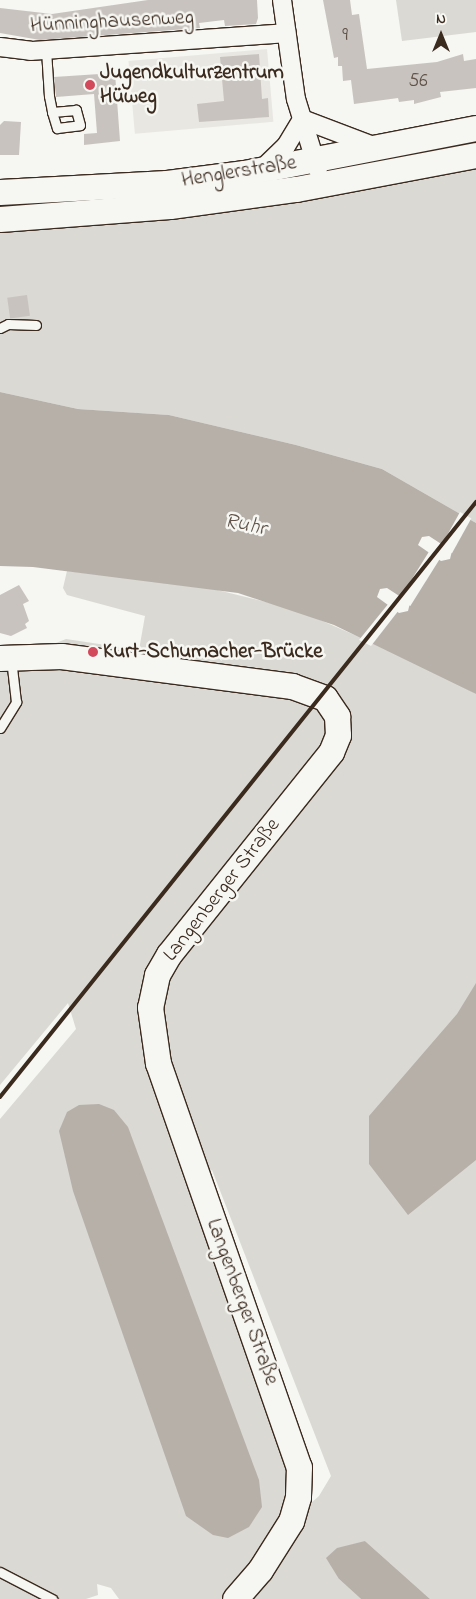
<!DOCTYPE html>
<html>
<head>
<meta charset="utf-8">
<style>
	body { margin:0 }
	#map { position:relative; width:476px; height:1599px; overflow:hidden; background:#f6f6f2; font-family:"Indie Flower",sans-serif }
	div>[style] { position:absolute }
	.built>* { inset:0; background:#e8e7e2; transform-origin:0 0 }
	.green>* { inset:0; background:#dad9d3 }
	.water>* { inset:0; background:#b6b0a9 }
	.pier>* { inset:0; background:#f6f6f2; transform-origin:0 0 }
	.building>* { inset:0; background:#c8c3be; transform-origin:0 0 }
	.roads { filter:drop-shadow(1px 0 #3b2a1e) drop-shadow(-1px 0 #3b2a1e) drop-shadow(0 1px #3b2a1e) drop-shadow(0 -1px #3b2a1e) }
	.service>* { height:9px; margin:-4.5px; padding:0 4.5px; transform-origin:4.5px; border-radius:4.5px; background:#f6f6f2 }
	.minor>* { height:18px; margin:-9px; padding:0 9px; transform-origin:9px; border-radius:9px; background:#f6f6f2 }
	.secondary>* { height:25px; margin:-12.5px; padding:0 12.5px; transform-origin:12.5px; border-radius:12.5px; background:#f6f6f2 }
	.rail>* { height:4px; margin:-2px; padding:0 2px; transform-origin:2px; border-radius:2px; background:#3b2a1e }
	.dots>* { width:14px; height:14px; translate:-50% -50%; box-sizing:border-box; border:2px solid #f6f6f2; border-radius:50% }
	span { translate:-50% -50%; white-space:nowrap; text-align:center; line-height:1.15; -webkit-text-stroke:5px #f6f6f2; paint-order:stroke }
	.number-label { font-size:19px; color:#5e5046 }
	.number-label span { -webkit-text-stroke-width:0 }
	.street-label { font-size:21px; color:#3b2a1e }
	.poi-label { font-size:21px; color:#3b2a1e; font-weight:700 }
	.left { translate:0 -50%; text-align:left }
	.water-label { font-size:22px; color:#605248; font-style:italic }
	.north { position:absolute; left:416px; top:10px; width:50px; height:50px; -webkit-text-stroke:4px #f6f6f2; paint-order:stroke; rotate:0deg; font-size:14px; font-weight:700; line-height:20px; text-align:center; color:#3b2a1e }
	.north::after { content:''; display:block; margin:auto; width:18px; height:22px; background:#3b2a1e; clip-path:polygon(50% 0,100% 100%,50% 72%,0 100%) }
</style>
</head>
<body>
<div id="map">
	<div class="built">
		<div style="left:267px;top:49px;width:73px;height:139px;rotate:85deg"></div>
	</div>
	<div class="green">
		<div style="clip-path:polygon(396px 0,476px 0,476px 32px,402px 41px)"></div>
		<div style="clip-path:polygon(476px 157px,476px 523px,382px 469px,296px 445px,169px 415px,78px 409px,0 392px,0 218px)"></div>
		<div style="clip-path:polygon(67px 571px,205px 587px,295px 609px,421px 664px,476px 694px,476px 1599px,430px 1599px,365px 1541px,339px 1579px,361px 1599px,241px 1599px,301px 1512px,319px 1496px,331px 1476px,212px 1170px,189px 1181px,289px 1443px,292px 1496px,244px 1582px,221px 1599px,119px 1599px,111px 1588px,97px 1584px,98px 1595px,86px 1599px,0 1599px,0 1119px,76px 1029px,68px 1003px,0 1085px,0 665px,66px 639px,139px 650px,145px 616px,67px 595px,63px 588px)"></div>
	</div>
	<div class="water">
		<div style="clip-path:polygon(evenodd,0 392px,78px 409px,169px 415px,296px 445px,382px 469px,476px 523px,476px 694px,334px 625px,238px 593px,33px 567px,0 566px,0 392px,429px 536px,452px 551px,450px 559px,441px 561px,418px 545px,422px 537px,429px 536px,0 392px,387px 588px,410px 603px,408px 611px,399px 613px,377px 597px,380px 589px,387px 588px)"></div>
		<div style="clip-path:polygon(476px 983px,476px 1160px,408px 1215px,369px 1164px,369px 1116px,457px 1014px)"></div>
		<div style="clip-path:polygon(99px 1104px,114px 1110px,128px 1127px,259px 1480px,262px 1507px,249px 1527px,228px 1538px,213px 1535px,186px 1516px,73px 1191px,59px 1131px,67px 1112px,79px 1105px)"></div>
		<div style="clip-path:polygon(365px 1541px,430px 1599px,361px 1599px,339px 1579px,326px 1558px,337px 1548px)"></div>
	</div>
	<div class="pier">
		<div style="left:460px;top:512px;width:13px;height:40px;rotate:29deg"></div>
		<div style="left:430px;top:550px;width:13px;height:58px;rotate:32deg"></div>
		<div style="clip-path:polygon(389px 603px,399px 610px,371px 646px,359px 640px)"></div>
	</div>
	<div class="building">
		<div style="clip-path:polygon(148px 0,257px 0,258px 18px,256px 24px,225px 26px,224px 20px,199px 23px,200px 28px,40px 40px,0 33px,0 8px,52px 14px)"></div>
		<div style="clip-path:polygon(323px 0,350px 0,352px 15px,359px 14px,367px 69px,437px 62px,463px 54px,464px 61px,476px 59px,476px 88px,440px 92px,441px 97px,414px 104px,414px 100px,399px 102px,398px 98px,354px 104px,351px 80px,343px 81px,342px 66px,338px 66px,338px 57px,334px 58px)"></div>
		<div style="clip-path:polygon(259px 54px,262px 99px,268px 98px,269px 117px,199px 122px,197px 104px,224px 101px,220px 57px)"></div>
		<div style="clip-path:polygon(115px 73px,120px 141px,84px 145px,84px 134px,97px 133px,94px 94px,56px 97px,54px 77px)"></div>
		<div style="clip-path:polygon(4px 121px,21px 122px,19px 155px,0 155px,0 125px)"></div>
		<div style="left:27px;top:295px;width:21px;height:20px;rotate:82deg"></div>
		<div style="clip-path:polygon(19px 585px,29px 601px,23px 604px,29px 621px,25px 624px,27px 628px,11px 636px,0 633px,0 595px)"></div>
	</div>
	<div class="roads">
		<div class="service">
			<div style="left:46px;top:50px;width:46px;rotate:86.3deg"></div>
			<div style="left:49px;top:96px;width:16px;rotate:79deg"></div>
			<div style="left:52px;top:112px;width:17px;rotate:73deg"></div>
			<div style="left:57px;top:128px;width:23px;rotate:-7deg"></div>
			<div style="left:80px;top:125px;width:16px;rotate:-105deg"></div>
			<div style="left:76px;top:110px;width:24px;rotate:175deg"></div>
			<div style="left:0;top:328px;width:9px;rotate:-27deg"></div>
			<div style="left:8px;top:324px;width:28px;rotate:2deg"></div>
			<div style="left:0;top:728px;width:31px;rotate:-58deg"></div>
			<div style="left:16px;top:702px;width:43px;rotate:-96.6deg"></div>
			<div style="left:0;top:1572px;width:59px;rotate:27.4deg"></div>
		</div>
		<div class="minor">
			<div style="left:282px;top:0;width:100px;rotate:82deg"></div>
			<div style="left:296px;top:99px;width:74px;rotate:72.8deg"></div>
			<div style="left:0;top:47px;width:31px;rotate:7deg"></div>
			<div style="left:31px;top:51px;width:256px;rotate:-4deg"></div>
			<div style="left:302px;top:119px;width:76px;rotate:20.8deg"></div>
			<div style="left:262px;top:169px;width:33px;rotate:-44deg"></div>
			<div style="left:286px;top:146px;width:31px;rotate:-59deg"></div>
		</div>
		<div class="secondary">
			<div style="left:0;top:192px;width:167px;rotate:-3.1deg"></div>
			<div style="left:167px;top:183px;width:78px;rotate:-7.4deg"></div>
			<div style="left:244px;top:173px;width:236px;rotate:-11deg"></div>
			<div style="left:0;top:219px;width:170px;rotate:-4.4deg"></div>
			<div style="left:170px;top:206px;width:127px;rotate:-7.7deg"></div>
			<div style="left:296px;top:189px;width:183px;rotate:-10.7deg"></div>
			<div style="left:0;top:658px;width:61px;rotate:-1.9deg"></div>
			<div style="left:61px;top:656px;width:233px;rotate:7.4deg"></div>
			<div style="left:292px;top:686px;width:35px;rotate:20deg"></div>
			<div style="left:325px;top:698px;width:22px;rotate:56deg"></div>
			<div style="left:337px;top:716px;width:19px;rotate:87deg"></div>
			<div style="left:338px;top:735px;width:18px;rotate:112deg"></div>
			<div style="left:331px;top:752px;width:259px;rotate:128.7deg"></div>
			<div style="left:169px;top:954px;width:24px;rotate:120deg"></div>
			<div style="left:157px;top:975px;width:33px;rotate:102deg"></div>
			<div style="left:150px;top:1007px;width:57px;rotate:81.9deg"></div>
			<div style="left:158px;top:1063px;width:428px;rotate:70.8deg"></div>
			<div style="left:299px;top:1467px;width:30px;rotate:92deg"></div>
			<div style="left:298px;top:1497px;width:25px;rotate:106deg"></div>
			<div style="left:291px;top:1521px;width:58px;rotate:122.3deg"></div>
			<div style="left:260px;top:1570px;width:38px;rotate:131deg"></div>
		</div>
	</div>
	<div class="rail">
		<div style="left:0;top:1097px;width:762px;rotate:-51.34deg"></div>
	</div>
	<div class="dots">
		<div style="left:90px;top:85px;background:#d1495b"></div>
		<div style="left:93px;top:652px;background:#d1495b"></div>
	</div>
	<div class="number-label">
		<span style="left:345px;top:36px">9</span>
		<span style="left:418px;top:82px">56</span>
	</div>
	<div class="street-label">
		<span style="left:112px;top:22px;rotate:-3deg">Hünninghausenweg</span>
		<span style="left:239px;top:172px;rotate:-9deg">Henglerstraße</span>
		<span style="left:222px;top:890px;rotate:-52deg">Langenberger Straße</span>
		<span style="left:242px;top:1302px;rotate:70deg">Langenberger Straße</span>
	</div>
	<div class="poi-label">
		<span class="left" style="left:100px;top:85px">Jugendkulturzentrum<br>Hüweg</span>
		<span class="left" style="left:103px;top:652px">Kurt-Schumacher-Brücke</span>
	</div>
	<div class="water-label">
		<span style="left:245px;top:526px;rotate:12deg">Ruhr</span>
	</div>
	<div class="north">N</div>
</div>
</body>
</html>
